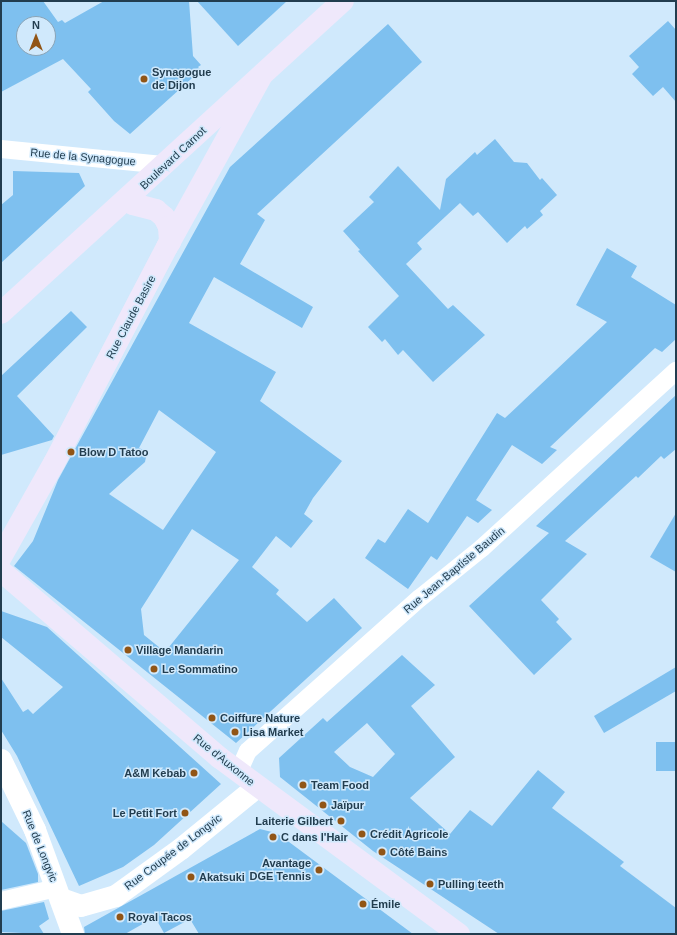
<!DOCTYPE html>
<html>
<head>
<meta charset="utf-8">
<style>
	body { margin:0 }
	#map { position:relative; width:677px; height:935px; overflow:hidden; background:#d0e9fc; font-family:Helvetica,sans-serif }
	div>[style] { position:absolute }
	.building>* { inset:0; background:#7ec0ef; transform-origin:0 0 }
	.minor>* { height:18px; margin:-9px; padding:0 9px; transform-origin:9px; border-radius:9px; background:#fff }
	.tertiary>* { height:22px; margin:-11px; padding:0 11px; transform-origin:11px; border-radius:11px; background:#fff }
	.secondary>* { height:22px; margin:-11px; padding:0 11px; transform-origin:11px; border-radius:11px; background:#efe8fb }
	.dots>* { width:11px; height:11px; translate:-50% -50%; box-sizing:border-box; border:2px solid #d0e9fc; border-radius:50% }
	span { translate:-50% -50%; white-space:nowrap; text-align:center; line-height:1.15; -webkit-text-stroke:3px #d0e9fc; paint-order:stroke }
	.poi-label { font-size:11px; color:#223d4f; font-weight:700 }
	.left { translate:0 -50%; text-align:left }
	.right { translate:-100% -50%; text-align:right }
	.street-label { font-size:11px; color:#223d4f }
	.frame { position:absolute; inset:0; border:2px solid #223d4f; pointer-events:none }
	.north { position:absolute; left:16px; top:16px; width:40px; height:40px; box-sizing:border-box; background:#d0e9fc; border:1px solid #8aa4b7; border-radius:50%; rotate:0deg; font-size:11px; font-weight:700; line-height:16px; text-align:center; color:#223d4f }
	.north::after { content:''; display:block; margin:auto; width:14px; height:18px; background:#915516; clip-path:polygon(50% 0,100% 100%,50% 72%,0 100%) }
</style>
</head>
<body>
<div id="map">
	<div class="building">
		<div style="clip-path:polygon(evenodd,1px 1px,43px 1px,58px 22px,62px 20px,65px 23px,104px 1px,189px 1px,193px 56px,201px 65px,198px 67px,201px 70px,130px 134px,114px 121px,88px 92px,91px 89px,63px 59px,1px 92px,1px 1px,24px 24px,48px 24px,48px 48px,24px 48px,24px 24px)"></div>
		<div style="clip-path:polygon(197px 1px,287px 1px,238px 46px)"></div>
		<div style="clip-path:polygon(668px 21px,676px 30px,676px 102px,663px 87px,653px 96px,632px 74px,639px 67px,629px 56px)"></div>
		<div style="clip-path:polygon(evenodd,388px 24px,422px 62px,257px 214px,265px 220px,240px 264px,313px 307px,302px 328px,214px 277px,189px 323px,276px 372px,260px 401px,342px 461px,313px 498px,304px 514px,313px 521px,291px 548px,276px 536px,252px 567px,279px 590px,276px 594px,307px 622px,334px 598px,362px 628px,236px 743px,14px 566px,33px 541px,58px 480px,230px 167px,388px 24px,159px 410px,216px 452px,163px 530px,109px 494px,145px 462px,147px 452px,139px 448px,159px 410px,388px 24px,192px 529px,239px 560px,165px 652px,144px 635px,141px 609px,192px 529px)"></div>
		<div style="clip-path:polygon(495px 139px,514px 162px,527px 163px,540px 180px,542px 178px,557px 195px,540px 211px,543px 215px,527px 229px,525px 226px,507px 243px,478px 212px,473px 216px,460px 203px,417px 243px,422px 249px,406px 264px,448px 309px,453px 305px,485px 335px,433px 382px,403px 350px,398px 355px,385px 339px,382px 342px,368px 327px,399px 296px,358px 251px,360px 250px,343px 231px,374px 202px,369px 197px,398px 166px,440px 210px,446px 179px,475px 152px,477px 155px)"></div>
		<div style="clip-path:polygon(13px 171px,79px 173px,85px 186px,1px 263px,1px 205px,13px 195px)"></div>
		<div style="clip-path:polygon(607px 248px,637px 266px,631px 277px,676px 305px,676px 339px,662px 352px,655px 348px,550px 447px,557px 450px,542px 464px,512px 445px,476px 500px,492px 510px,478px 523px,467px 516px,437px 560px,431px 556px,408px 589px,365px 558px,378px 539px,385px 543px,408px 509px,428px 523px,497px 413px,505px 418px,607px 322px,576px 305px)"></div>
		<div style="clip-path:polygon(71px 311px,87px 327px,17px 396px,54px 436px,52px 440px,1px 455px,1px 376px)"></div>
		<div style="clip-path:polygon(676px 395px,676px 449px,664px 459px,661px 456px,638px 478px,636px 476px,565px 541px,587px 554px,541px 600px,559px 619px,556px 622px,572px 639px,534px 675px,469px 606px,549px 533px,536px 526px)"></div>
		<div style="clip-path:polygon(676px 513px,676px 572px,650px 557px)"></div>
		<div style="clip-path:polygon(1px 611px,47px 627px,221px 784px,154px 845px,123px 867px,79px 886px,17px 756px,1px 730px,1px 678px,23px 712px,28px 709px,33px 714px,63px 687px,1px 637px)"></div>
		<div style="clip-path:polygon(evenodd,402px 655px,435px 685px,411px 706px,455px 757px,410px 798px,450px 834px,470px 810px,492px 826px,538px 770px,565px 792px,552px 808px,624px 862px,620px 866px,676px 908px,676px 934px,499px 934px,373px 851px,280px 777px,279px 758px,323px 718px,327px 722px,402px 655px,367px 723px,395px 754px,373px 777px,350px 767px,334px 752px,367px 723px)"></div>
		<div style="clip-path:polygon(676px 667px,676px 691px,604px 733px,594px 716px)"></div>
		<div style="left:676px;top:742px;width:29px;height:20px;rotate:90deg"></div>
		<div style="clip-path:polygon(1px 821px,26px 843px,38px 874px,38px 882px,1px 890px)"></div>
		<div style="clip-path:polygon(260px 829px,276px 833px,285px 839px,413px 934px,199px 934px,190px 919px,164px 933px,155px 917px,125px 934px,85px 934px,84px 927px)"></div>
		<div style="clip-path:polygon(44px 902px,49px 919px,39px 926px,44px 934px,1px 932px,1px 911px)"></div>
	</div>
	<div class="minor">
		<div style="left:1px;top:149px;width:165px;rotate:5.6deg"></div>
		<div style="left:238px;top:773px;width:24px;rotate:-66deg"></div>
		<div style="left:248px;top:751px;width:230px;rotate:-41.7deg"></div>
		<div style="left:420px;top:598px;width:80px;rotate:-38.9deg"></div>
		<div style="left:482px;top:548px;width:263px;rotate:-42.4deg"></div>
		<div style="left:1px;top:901px;width:57px;rotate:-13.1deg"></div>
	</div>
	<div class="tertiary">
		<div style="left:1px;top:760px;width:78px;rotate:64.1deg"></div>
		<div style="left:35px;top:830px;width:111px;rotate:69.9deg"></div>
		<div style="left:61px;top:899px;width:21px;rotate:19deg"></div>
		<div style="left:81px;top:906px;width:36px;rotate:-16deg"></div>
		<div style="left:116px;top:896px;width:80px;rotate:-35.9deg"></div>
		<div style="left:181px;top:849px;width:98px;rotate:-39.2deg"></div>
	</div>
	<div class="secondary">
		<div style="left:128px;top:199px;width:7px;rotate:45deg"></div>
		<div style="left:133px;top:204px;width:24px;rotate:15deg"></div>
		<div style="left:156px;top:210px;width:11px;rotate:41deg"></div>
		<div style="left:164px;top:217px;width:11px;rotate:63deg"></div>
		<div style="left:169px;top:227px;width:15px;rotate:86deg"></div>
		<div style="left:1px;top:313px;width:463px;rotate:-42.4deg"></div>
		<div style="left:1px;top:557px;width:108px;rotate:-60.6deg"></div>
		<div style="left:54px;top:463px;width:244px;rotate:-62.4deg"></div>
		<div style="left:167px;top:247px;width:194px;rotate:-61.1deg"></div>
		<div style="left:1px;top:571px;width:288px;rotate:40.5deg"></div>
		<div style="left:220px;top:758px;width:297px;rotate:36.4deg"></div>
	</div>
	<div class="dots">
		<div style="left:144px;top:79px;background:#915516"></div>
		<div style="left:71px;top:452px;background:#915516"></div>
		<div style="left:128px;top:650px;background:#915516"></div>
		<div style="left:154px;top:669px;background:#915516"></div>
		<div style="left:212px;top:718px;background:#915516"></div>
		<div style="left:235px;top:732px;background:#915516"></div>
		<div style="left:194px;top:773px;background:#915516"></div>
		<div style="left:303px;top:785px;background:#915516"></div>
		<div style="left:323px;top:805px;background:#915516"></div>
		<div style="left:185px;top:813px;background:#915516"></div>
		<div style="left:341px;top:821px;background:#915516"></div>
		<div style="left:362px;top:834px;background:#915516"></div>
		<div style="left:273px;top:837px;background:#915516"></div>
		<div style="left:382px;top:852px;background:#915516"></div>
		<div style="left:319px;top:870px;background:#915516"></div>
		<div style="left:191px;top:877px;background:#915516"></div>
		<div style="left:430px;top:884px;background:#915516"></div>
		<div style="left:363px;top:904px;background:#915516"></div>
		<div style="left:120px;top:917px;background:#915516"></div>
	</div>
	<div class="poi-label">
		<span class="left" style="left:152px;top:79px">Synagogue<br>de Dijon</span>
		<span class="left" style="left:79px;top:452px">Blow D Tatoo</span>
		<span class="left" style="left:136px;top:650px">Village Mandarin</span>
		<span class="left" style="left:162px;top:669px">Le Sommatino</span>
		<span class="left" style="left:220px;top:718px">Coiffure Nature</span>
		<span class="left" style="left:243px;top:732px">Lisa Market</span>
		<span class="right" style="left:186px;top:773px">A&amp;M Kebab</span>
		<span class="left" style="left:311px;top:785px">Team Food</span>
		<span class="left" style="left:331px;top:805px">Jaïpur</span>
		<span class="right" style="left:177px;top:813px">Le Petit Fort</span>
		<span class="right" style="left:333px;top:821px">Laiterie Gilbert</span>
		<span class="left" style="left:370px;top:834px">Crédit Agricole</span>
		<span class="left" style="left:281px;top:837px">C dans l'Hair</span>
		<span class="left" style="left:390px;top:852px">Côté Bains</span>
		<span class="right" style="left:311px;top:870px">Avantage<br>DGE Tennis</span>
		<span class="left" style="left:199px;top:877px">Akatsuki</span>
		<span class="left" style="left:438px;top:884px">Pulling teeth</span>
		<span class="left" style="left:371px;top:904px">Émile</span>
		<span class="left" style="left:128px;top:917px">Royal Tacos</span>
	</div>
	<div class="street-label">
		<span style="left:83px;top:157px;rotate:5deg">Rue de la Synagogue</span>
		<span style="left:173px;top:158px;rotate:-43deg">Boulevard Carnot</span>
		<span style="left:131px;top:317px;rotate:-62deg">Rue Claude Basire</span>
		<span style="left:454px;top:570px;rotate:-40deg">Rue Jean-Baptiste Baudin</span>
		<span style="left:224px;top:760px;rotate:39deg">Rue d'Auxonne</span>
		<span style="left:40px;top:846px;rotate:68deg">Rue de Longvic</span>
		<span style="left:173px;top:852px;rotate:-37deg">Rue Coupée de Longvic</span>
	</div>
	<div class="frame"></div>
	<div class="north">N</div>
</div>
</body>
</html>
